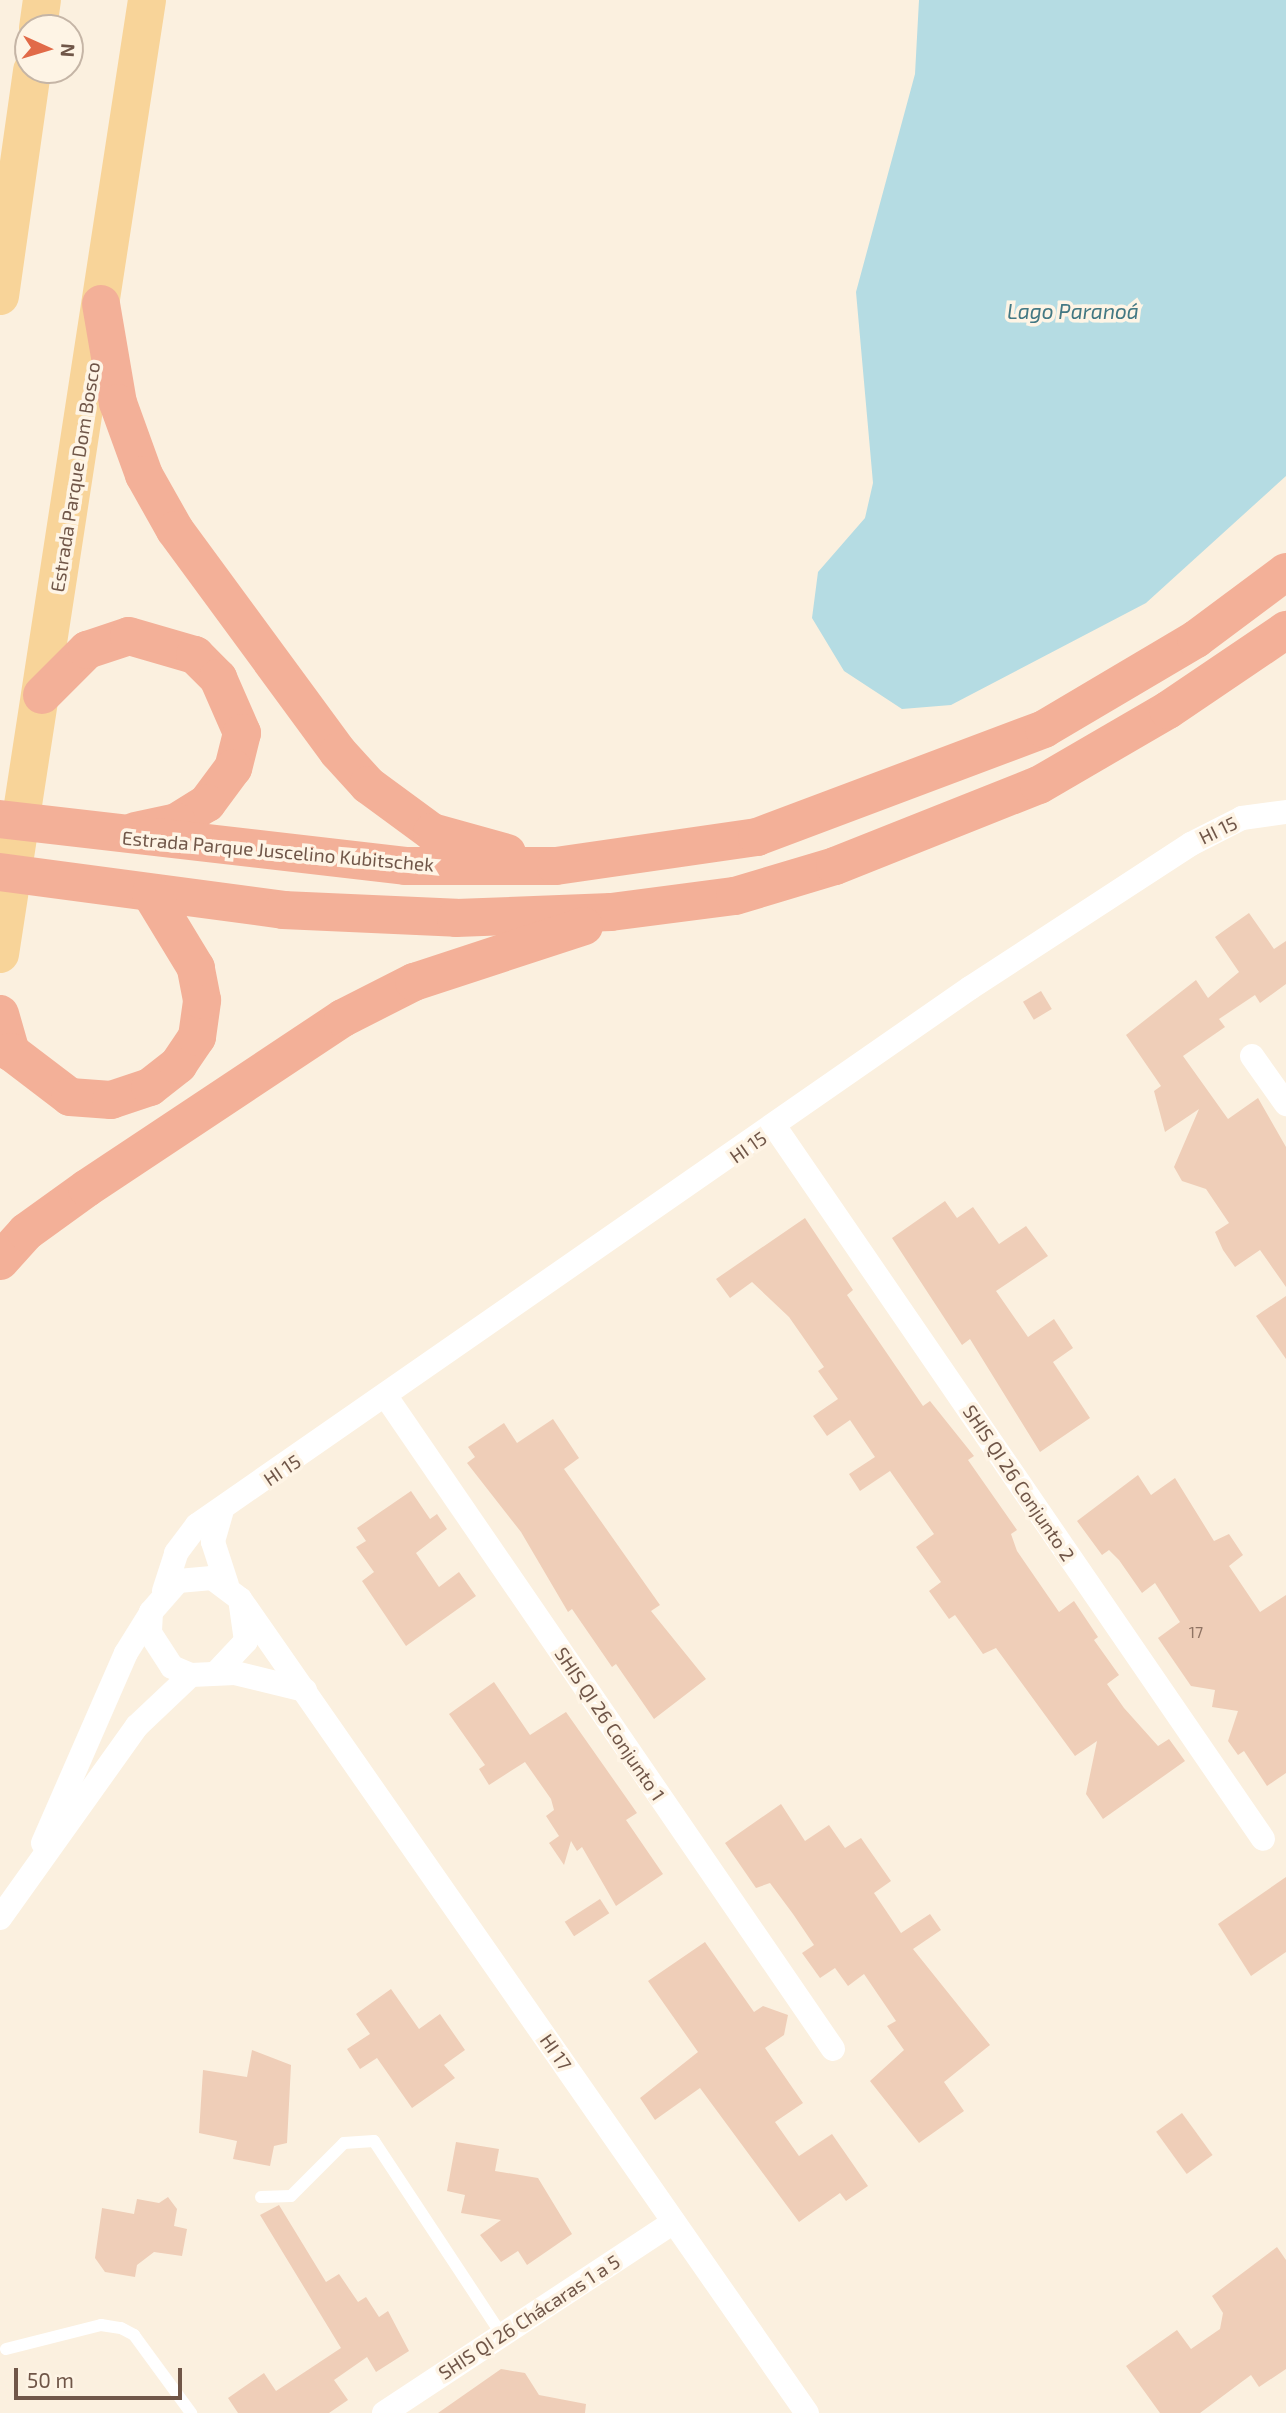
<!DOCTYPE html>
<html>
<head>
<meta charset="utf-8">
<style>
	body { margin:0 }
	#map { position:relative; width:1286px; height:2413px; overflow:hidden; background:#fbf0df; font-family:"Exo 2",sans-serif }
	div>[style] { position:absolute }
	.water>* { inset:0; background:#b5dce3 }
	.building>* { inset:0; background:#efceb8; transform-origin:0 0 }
	.lane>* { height:12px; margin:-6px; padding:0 6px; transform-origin:6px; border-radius:6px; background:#fff }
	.street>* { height:24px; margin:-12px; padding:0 12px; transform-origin:12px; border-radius:12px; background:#fff }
	.primary>* { height:38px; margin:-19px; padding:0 19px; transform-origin:19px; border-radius:19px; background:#f8d499 }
	.highway>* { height:38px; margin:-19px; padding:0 19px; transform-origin:19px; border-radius:19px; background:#f3b098 }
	span { translate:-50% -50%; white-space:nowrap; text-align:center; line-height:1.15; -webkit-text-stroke:7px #fef4e5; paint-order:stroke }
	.number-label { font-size:16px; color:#907464 }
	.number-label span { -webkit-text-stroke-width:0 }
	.street-label { font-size:19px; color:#705648 }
	.water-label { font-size:21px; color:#437883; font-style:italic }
	.north { position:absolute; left:14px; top:14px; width:70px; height:70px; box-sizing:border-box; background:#fef4e5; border:2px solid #c5b5a6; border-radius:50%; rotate:94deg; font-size:19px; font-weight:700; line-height:28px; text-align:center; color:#705648 }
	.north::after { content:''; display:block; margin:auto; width:24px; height:32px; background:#e16a48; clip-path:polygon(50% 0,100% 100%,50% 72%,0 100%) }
	.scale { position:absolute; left:14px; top:2368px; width:168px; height:32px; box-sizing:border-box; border:4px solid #705648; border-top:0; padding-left:9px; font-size:21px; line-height:24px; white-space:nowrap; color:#705648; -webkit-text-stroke:5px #fef4e5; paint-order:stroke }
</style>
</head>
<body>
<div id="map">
	<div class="water">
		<div style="clip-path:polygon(919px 0,1286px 0,1286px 476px,1146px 603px,951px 705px,902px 709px,844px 671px,812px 618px,818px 572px,865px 518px,873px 483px,856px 292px,915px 74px)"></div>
	</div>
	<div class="building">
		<div style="clip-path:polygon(1249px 913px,1274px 949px,1286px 941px,1286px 984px,1260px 1003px,1255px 995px,1219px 1019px,1225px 1027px,1183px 1056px,1228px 1119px,1258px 1098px,1286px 1147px,1286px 1287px,1260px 1250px,1235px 1267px,1223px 1250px,1215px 1232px,1229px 1223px,1206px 1189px,1182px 1181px,1174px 1167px,1199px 1109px,1165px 1132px,1154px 1091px,1161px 1086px,1126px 1035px,1196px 980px,1208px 998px,1239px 972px,1215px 937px)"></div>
		<div style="left:1041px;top:991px;width:21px;height:21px;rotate:59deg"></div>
		<div style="clip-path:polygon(945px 1201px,957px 1218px,973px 1207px,999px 1244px,1026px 1226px,1048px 1256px,996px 1291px,1028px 1337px,1054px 1319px,1073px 1348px,1053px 1362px,1090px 1418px,1040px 1452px,970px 1339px,962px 1345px,892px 1238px)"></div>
		<div style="clip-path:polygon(805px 1218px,853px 1290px,847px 1295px,923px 1406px,930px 1401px,974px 1456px,968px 1460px,1017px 1530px,1011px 1534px,1017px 1551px,1059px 1612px,1074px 1601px,1098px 1637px,1094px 1640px,1119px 1675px,1107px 1684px,1124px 1708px,1158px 1746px,1169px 1739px,1185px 1761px,1103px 1819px,1086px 1794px,1097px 1741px,1075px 1756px,996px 1648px,983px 1654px,955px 1615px,949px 1619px,929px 1591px,941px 1582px,916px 1547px,934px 1534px,890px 1471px,860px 1491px,849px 1474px,875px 1457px,850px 1420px,827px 1436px,813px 1416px,838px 1399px,818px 1371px,824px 1367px,789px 1317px,752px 1282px,730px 1298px,716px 1279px)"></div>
		<div style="clip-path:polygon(1286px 1296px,1286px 1359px,1256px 1316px)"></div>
		<div style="clip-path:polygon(553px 1419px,579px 1458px,564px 1469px,660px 1605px,651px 1611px,706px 1679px,654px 1719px,616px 1664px,612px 1667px,572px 1609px,568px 1612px,521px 1532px,467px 1463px,475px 1457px,468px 1447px,504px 1423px,517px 1443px)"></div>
		<div style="clip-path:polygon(1138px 1475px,1151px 1495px,1175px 1478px,1214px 1541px,1229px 1534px,1243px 1555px,1229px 1566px,1260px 1612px,1286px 1595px,1286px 1773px,1267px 1786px,1244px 1751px,1238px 1755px,1228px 1741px,1238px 1711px,1212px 1707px,1215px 1690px,1191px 1686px,1158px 1638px,1180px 1622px,1155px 1583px,1142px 1593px,1119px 1560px,1109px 1550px,1102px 1555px,1077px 1521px)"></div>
		<div style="clip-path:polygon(411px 1491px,430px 1519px,437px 1514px,447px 1529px,416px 1553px,439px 1587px,459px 1572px,476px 1596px,406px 1646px,362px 1581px,374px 1572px,356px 1547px,366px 1541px,357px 1528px)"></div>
		<div style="clip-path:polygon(494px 1682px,530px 1735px,566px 1712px,637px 1813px,626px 1820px,663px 1874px,616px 1906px,582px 1847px,577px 1851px,571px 1841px,564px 1865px,549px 1843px,559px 1836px,546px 1816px,554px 1810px,551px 1799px,525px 1762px,489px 1785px,479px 1769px,485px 1765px,449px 1714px)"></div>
		<div style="clip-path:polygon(781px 1804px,805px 1841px,829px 1825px,845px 1848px,861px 1838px,891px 1881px,874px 1893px,901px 1933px,930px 1914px,941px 1930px,913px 1949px,990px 2045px,944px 2082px,964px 2111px,919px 2143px,870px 2081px,904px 2050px,887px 2026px,896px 2021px,864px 1974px,848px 1986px,835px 1968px,820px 1978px,802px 1953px,814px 1945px,793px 1914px,770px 1883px,756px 1888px,725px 1843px)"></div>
		<div style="clip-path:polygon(1286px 1877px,1286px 1952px,1251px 1976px,1218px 1924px)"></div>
		<div style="left:600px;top:1899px;width:17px;height:42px;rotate:57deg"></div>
		<div style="clip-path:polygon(705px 1942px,754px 2012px,763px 2006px,788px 2015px,784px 2035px,765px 2048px,803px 2103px,775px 2122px,799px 2156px,832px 2134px,868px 2186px,846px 2201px,840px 2193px,799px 2222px,700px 2088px,655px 2120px,640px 2098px,698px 2052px,648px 1981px)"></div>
		<div style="clip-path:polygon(391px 1989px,419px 2029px,440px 2014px,465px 2050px,444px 2065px,455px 2078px,412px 2108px,377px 2058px,360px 2069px,347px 2049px,370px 2034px,356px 2014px)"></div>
		<div style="clip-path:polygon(252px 2050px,291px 2065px,287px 2143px,274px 2146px,270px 2166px,233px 2159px,237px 2141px,199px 2133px,203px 2070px,247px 2077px)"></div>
		<div style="left:1182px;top:2113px;width:52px;height:32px;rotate:54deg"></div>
		<div style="clip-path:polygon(456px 2142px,499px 2149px,495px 2171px,538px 2178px,572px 2234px,527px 2265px,518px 2251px,501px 2262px,480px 2235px,501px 2220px,461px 2213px,465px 2195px,447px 2191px)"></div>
		<div style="clip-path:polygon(168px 2197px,177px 2209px,174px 2226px,187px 2229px,182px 2256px,154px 2252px,137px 2265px,135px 2277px,105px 2272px,95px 2258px,102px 2208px,134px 2214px,137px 2199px,159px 2203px)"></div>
		<div style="clip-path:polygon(279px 2205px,326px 2282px,339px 2274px,358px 2302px,366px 2297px,379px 2317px,388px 2311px,409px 2351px,376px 2372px,367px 2357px,334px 2380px,348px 2400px,329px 2413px,238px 2413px,228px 2398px,264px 2373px,276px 2391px,341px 2348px,260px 2215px)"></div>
		<div style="clip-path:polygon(1277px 2247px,1286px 2260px,1286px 2369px,1259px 2387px,1251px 2375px,1200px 2413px,1160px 2413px,1126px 2366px,1177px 2330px,1191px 2349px,1220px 2329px,1223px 2313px,1212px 2296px)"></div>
		<div style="clip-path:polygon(501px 2369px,525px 2373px,539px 2395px,586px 2404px,585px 2413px,438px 2413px)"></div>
	</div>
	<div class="lane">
		<div style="left:261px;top:2197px;width:30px;rotate:-2deg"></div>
		<div style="left:291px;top:2196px;width:75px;rotate:-45deg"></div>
		<div style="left:344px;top:2143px;width:30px;rotate:-4deg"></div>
		<div style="left:374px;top:2141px;width:232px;rotate:56.6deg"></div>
		<div style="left:6px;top:2349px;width:98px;rotate:-14.2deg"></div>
		<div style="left:101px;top:2325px;width:20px;rotate:9deg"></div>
		<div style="left:121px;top:2328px;width:15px;rotate:28deg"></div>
		<div style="left:134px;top:2335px;width:97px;rotate:53.8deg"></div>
	</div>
	<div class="street">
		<div style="left:1252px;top:1056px;width:59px;rotate:54.7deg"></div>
		<div style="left:775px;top:1127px;width:863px;rotate:55.57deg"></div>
		<div style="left:387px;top:1398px;width:789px;rotate:55.58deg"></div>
		<div style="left:222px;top:1510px;width:33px;rotate:106deg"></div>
		<div style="left:213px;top:1542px;width:45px;rotate:72deg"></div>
		<div style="left:164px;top:1591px;width:40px;rotate:-72deg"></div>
		<div style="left:176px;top:1553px;width:35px;rotate:-53deg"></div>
		<div style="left:197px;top:1525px;width:941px;rotate:-34.79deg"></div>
		<div style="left:970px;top:988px;width:264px;rotate:-33.1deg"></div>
		<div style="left:1191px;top:844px;width:57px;rotate:-27deg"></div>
		<div style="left:1242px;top:818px;width:44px;rotate:-7.8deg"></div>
		<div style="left:240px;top:1599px;width:992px;rotate:55.14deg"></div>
		<div style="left:217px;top:1672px;width:42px;rotate:-46.9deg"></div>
		<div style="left:246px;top:1641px;width:42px;rotate:-98.1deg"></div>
		<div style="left:240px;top:1599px;width:35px;rotate:-143deg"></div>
		<div style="left:212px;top:1578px;width:34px;rotate:175deg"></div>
		<div style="left:178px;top:1581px;width:41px;rotate:131.1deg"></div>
		<div style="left:151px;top:1612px;width:21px;rotate:93deg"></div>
		<div style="left:150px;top:1633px;width:40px;rotate:57.1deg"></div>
		<div style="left:172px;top:1667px;width:21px;rotate:23deg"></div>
		<div style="left:191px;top:1675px;width:44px;rotate:-2.6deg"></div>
		<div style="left:235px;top:1673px;width:72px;rotate:13.7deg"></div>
		<div style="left:43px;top:1843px;width:207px;rotate:-66.4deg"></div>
		<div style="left:126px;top:1653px;width:47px;rotate:-58deg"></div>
		<div style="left:0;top:1918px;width:236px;rotate:-54.5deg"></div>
		<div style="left:137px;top:1726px;width:74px;rotate:-43.4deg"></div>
		<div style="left:384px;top:2413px;width:347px;rotate:-33.4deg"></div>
	</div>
	<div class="primary">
		<div style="left:38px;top:28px;width:28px;rotate:-82deg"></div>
		<div style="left:0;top:296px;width:228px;rotate:-81.9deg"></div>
		<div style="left:0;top:954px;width:965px;rotate:-81.24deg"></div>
	</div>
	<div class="highway">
		<div style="left:101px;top:304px;width:100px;rotate:80.3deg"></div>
		<div style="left:118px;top:403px;width:77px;rotate:70.1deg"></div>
		<div style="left:144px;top:475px;width:63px;rotate:60.6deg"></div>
		<div style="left:175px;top:530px;width:275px;rotate:53.7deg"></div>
		<div style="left:338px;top:752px;width:45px;rotate:47.7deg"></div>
		<div style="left:368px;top:785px;width:79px;rotate:36.3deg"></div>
		<div style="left:432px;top:832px;width:78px;rotate:15.6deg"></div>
		<div style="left:42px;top:695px;width:64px;rotate:-45deg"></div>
		<div style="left:87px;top:650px;width:44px;rotate:-18.4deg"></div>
		<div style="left:129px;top:636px;width:69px;rotate:16.1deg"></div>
		<div style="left:195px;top:655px;width:33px;rotate:45deg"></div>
		<div style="left:218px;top:678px;width:60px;rotate:66.4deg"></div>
		<div style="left:242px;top:733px;width:36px;rotate:104deg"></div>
		<div style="left:233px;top:768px;width:44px;rotate:126.6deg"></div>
		<div style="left:207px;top:803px;width:36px;rotate:148deg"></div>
		<div style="left:177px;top:822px;width:43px;rotate:167.9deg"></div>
		<div style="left:0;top:819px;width:408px;rotate:6.6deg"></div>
		<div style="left:405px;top:866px;width:151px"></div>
		<div style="left:556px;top:866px;width:203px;rotate:-8.2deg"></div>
		<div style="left:757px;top:837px;width:307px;rotate:-20.6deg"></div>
		<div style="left:1044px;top:729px;width:177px;rotate:-30.6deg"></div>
		<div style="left:1196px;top:639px;width:112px;rotate:-36.7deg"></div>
		<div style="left:0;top:872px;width:286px;rotate:7.6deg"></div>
		<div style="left:283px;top:910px;width:173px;rotate:2.6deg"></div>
		<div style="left:456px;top:918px;width:155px;rotate:-2.2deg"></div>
		<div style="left:611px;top:912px;width:125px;rotate:-7.4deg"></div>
		<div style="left:735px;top:896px;width:104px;rotate:-16.7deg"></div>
		<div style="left:835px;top:866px;width:219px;rotate:-21.7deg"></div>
		<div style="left:1039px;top:785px;width:149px;rotate:-30.2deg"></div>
		<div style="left:1168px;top:710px;width:143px;rotate:-34.1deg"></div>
		<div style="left:0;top:1014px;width:40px;rotate:74deg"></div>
		<div style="left:11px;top:1052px;width:74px;rotate:37.3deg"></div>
		<div style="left:70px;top:1097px;width:41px;rotate:4.2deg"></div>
		<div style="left:111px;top:1100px;width:41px;rotate:-18.4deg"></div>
		<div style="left:150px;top:1087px;width:36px;rotate:-38deg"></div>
		<div style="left:178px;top:1065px;width:34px;rotate:-56deg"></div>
		<div style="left:197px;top:1037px;width:37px;rotate:-82deg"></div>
		<div style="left:202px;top:1000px;width:33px;rotate:-101deg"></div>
		<div style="left:196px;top:968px;width:87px;rotate:-121.3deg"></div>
		<div style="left:0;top:1261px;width:39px;rotate:-48deg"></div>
		<div style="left:26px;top:1232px;width:75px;rotate:-35.8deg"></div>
		<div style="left:87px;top:1188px;width:307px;rotate:-33.6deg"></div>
		<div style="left:343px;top:1018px;width:80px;rotate:-26.9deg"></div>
		<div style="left:414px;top:982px;width:179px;rotate:-18.2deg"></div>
	</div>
	<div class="number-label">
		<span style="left:1196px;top:1632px">17</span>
	</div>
	<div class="street-label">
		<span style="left:75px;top:477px;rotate:-81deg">Estrada Parque Dom Bosco</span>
		<span style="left:1218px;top:830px;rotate:-26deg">HI 15</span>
		<span style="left:278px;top:851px;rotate:5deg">Estrada Parque Juscelino Kubitschek</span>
		<span style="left:748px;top:1147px;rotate:-35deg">HI 15</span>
		<span style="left:282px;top:1470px;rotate:-34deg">HI 15</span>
		<span style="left:1019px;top:1483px;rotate:56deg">SHIS QI 26 Conjunto 2</span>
		<span style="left:610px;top:1724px;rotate:56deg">SHIS QI 26 Conjunto 1</span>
		<span style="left:556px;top:2052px;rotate:55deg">HI 17</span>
		<span style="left:529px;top:2317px;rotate:-33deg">SHIS QI 26 Chácaras 1 a 5</span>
	</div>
	<div class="water-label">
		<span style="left:1073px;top:311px">Lago Paranoá</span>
	</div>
	<div class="north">N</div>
	<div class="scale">50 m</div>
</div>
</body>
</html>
